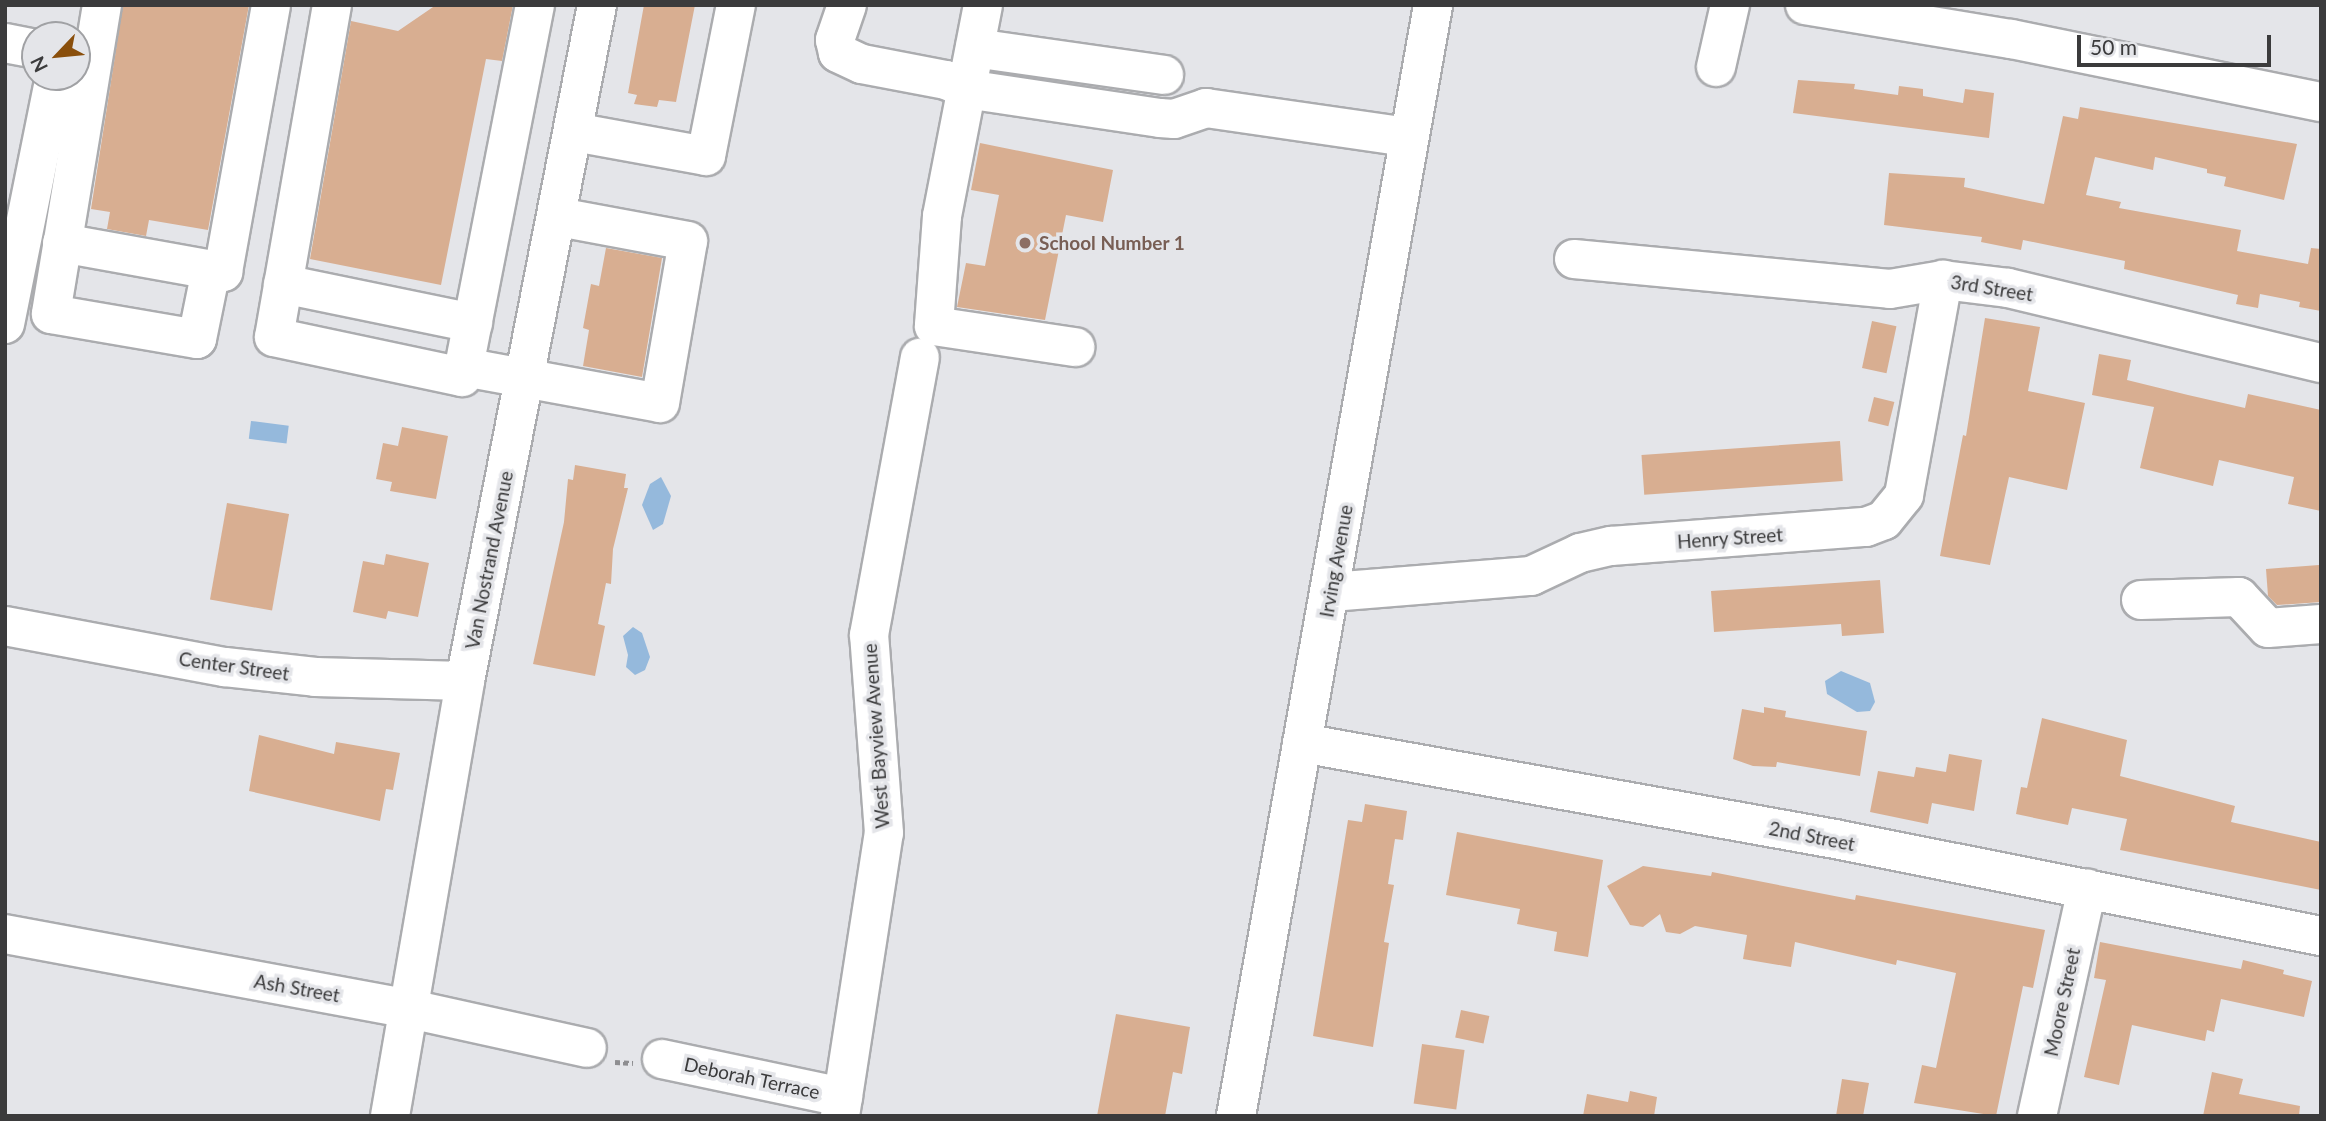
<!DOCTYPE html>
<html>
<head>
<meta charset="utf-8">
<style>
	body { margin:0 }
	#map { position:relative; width:2326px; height:1121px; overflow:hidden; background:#e4e5e9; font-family:Lato,sans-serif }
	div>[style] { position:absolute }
	.water>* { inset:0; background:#95b9dc; transform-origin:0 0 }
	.building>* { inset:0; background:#d8ae91; transform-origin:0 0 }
	.path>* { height:4.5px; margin-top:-2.25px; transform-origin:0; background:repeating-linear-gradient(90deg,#8e8e91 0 5px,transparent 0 8.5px) }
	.roads { filter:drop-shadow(2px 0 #abacaf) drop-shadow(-2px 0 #abacaf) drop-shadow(0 2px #abacaf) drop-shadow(0 -2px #abacaf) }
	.minor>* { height:38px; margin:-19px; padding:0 19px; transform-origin:19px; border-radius:19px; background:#fff }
	.major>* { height:38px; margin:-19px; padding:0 19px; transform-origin:19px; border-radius:19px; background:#fff }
	.dots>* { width:19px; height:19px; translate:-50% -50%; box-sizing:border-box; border:4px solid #e4e5e9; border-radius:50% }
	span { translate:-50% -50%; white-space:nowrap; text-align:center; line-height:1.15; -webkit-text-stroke:7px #e4e5e9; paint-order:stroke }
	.education-label { font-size:19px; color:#785e54; font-weight:700 }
	.left { translate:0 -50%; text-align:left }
	.street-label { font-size:19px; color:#3b3b3c }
	.frame { position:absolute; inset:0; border:7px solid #3b3b3c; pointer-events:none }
	.north { position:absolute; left:21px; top:21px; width:70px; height:70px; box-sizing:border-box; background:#e4e5e9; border:2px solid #a0a1a4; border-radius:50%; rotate:244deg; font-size:19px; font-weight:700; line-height:28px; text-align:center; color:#3b3b3c }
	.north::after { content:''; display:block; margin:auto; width:24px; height:32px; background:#8a4f0c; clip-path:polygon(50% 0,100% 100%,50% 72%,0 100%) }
	.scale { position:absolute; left:2077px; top:35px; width:194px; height:32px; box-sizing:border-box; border:4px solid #3b3b3c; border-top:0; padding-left:9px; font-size:21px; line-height:24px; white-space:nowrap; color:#3b3b3c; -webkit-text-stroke:5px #e4e5e9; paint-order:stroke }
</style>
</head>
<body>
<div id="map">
	<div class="water">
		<div style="left:251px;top:421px;width:38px;height:18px;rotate:7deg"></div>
		<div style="clip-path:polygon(661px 477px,671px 496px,663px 524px,653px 530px,642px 505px,650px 484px)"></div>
		<div style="clip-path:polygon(633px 627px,642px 633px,650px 657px,645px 670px,635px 675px,626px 667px,628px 655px,623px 636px)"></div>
		<div style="clip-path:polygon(1841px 671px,1870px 683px,1875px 702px,1870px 711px,1857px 712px,1827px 694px,1825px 681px)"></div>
	</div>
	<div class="building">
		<div style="clip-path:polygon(123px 5px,249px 5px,208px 230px,149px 220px,146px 236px,107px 229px,110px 212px,91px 209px)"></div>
		<div style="clip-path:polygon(436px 5px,513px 5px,502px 61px,486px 59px,441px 285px,310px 259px,351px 21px,398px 31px)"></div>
		<div style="clip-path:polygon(644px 5px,695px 5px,676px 102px,659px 100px,657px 107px,634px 104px,637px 95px,628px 93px)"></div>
		<div style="clip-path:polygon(1798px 80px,1855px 84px,1854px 89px,1898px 95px,1899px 86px,1923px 89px,1923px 96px,1963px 103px,1965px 89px,1994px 93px,1989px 138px,1793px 113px)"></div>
		<div style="clip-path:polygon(2080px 107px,2297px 144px,2284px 200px,2224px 186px,2226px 177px,2207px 173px,2207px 169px,2155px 157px,2153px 170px,2095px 157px,2086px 195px,2121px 202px,2119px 208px,2241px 230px,2237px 251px,2308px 264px,2311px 248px,2321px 249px,2321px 311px,2299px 307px,2300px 302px,2260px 294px,2258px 308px,2236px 304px,2238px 295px,2124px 269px,2125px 261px,2023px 240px,2021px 250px,1981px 242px,1982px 237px,1884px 225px,1889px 173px,1965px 178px,1964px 187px,2044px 204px,2063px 116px,2078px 119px)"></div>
		<div style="clip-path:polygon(980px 143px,1113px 170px,1103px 222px,1066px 215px,1045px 320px,957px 307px,966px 263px,985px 266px,999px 195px,971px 190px)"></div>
		<div style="clip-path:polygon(606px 248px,662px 258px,642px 377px,583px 366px,589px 330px,583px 328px,591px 284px,599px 286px)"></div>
		<div style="clip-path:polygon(1985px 318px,2040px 327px,2028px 391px,2085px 403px,2067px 490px,2009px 477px,1990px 565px,1940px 556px,1963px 435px,1966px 436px)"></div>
		<div style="left:1872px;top:321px;width:25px;height:48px;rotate:12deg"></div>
		<div style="clip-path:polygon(2099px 354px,2131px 360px,2127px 380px,2188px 395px,2245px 408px,2248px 394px,2321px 410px,2321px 511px,2288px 504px,2294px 477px,2219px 460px,2213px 486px,2140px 468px,2154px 407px,2092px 395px)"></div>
		<div style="left:1874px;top:397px;width:21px;height:25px;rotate:14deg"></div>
		<div style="clip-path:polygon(402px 427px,448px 436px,436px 499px,390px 491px,392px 482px,376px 479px,383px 443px,398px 446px)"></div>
		<div style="left:1840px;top:441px;width:40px;height:199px;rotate:86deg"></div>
		<div style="clip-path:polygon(575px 465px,626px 474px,624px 488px,628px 488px,613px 549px,611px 584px,606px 583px,598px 624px,605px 626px,595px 676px,533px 664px,564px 522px,568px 479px,573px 480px)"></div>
		<div style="left:227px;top:503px;width:63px;height:98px;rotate:10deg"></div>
		<div style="clip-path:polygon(386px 554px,429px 563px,418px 617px,388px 611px,386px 619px,353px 612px,363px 561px,384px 565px)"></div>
		<div style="clip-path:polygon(2319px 565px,2321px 602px,2277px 605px,2268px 596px,2266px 569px)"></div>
		<div style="clip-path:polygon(1880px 580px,1884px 633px,1842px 636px,1841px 624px,1714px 632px,1711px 591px)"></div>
		<div style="clip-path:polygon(1764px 707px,1786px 711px,1785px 717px,1867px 731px,1860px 776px,1777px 762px,1776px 767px,1753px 766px,1733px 759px,1742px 709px,1764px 713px)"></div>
		<div style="clip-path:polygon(2042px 718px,2127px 740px,2120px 776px,2235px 806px,2231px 822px,2321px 842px,2321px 890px,2120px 850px,2127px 819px,2072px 808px,2068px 825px,2016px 814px,2021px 787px,2027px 788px)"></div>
		<div style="clip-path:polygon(259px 735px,334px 754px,336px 742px,400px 753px,393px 790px,386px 789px,380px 821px,249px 791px)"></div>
		<div style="clip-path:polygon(1949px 754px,1982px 760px,1974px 811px,1932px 803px,1928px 824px,1870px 812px,1878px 771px,1914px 777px,1916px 767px,1946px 772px)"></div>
		<div style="clip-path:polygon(1365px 804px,1407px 811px,1403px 840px,1395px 839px,1388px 884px,1394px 885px,1384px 942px,1389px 943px,1373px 1047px,1313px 1036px,1348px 820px,1362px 822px)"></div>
		<div style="clip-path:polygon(1457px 832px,1603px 860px,1588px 957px,1554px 951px,1557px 932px,1517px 924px,1520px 909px,1446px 895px)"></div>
		<div style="clip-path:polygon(1643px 866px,1711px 876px,1712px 872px,1855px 900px,1856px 895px,2045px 930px,2033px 988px,2023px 986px,1996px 1116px,1914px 1103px,1922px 1065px,1936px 1068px,1956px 973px,1897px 960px,1896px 965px,1795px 942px,1791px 967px,1743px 959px,1747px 935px,1695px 926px,1680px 934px,1666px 932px,1660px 914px,1643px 927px,1630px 925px,1607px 886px)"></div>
		<div style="clip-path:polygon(2100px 942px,2241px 969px,2243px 960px,2284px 970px,2283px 974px,2312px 981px,2304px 1017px,2221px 999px,2214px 1032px,2207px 1030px,2205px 1041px,2132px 1025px,2119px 1085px,2084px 1077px,2106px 980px,2094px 978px)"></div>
		<div style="left:1461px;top:1010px;width:29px;height:28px;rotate:12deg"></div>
		<div style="clip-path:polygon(1116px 1014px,1190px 1027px,1182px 1074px,1173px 1072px,1165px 1116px,1097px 1116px)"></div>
		<div style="left:1422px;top:1044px;width:43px;height:60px;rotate:8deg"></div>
		<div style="clip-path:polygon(2212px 1072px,2243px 1079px,2239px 1094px,2300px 1106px,2299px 1116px,2203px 1116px)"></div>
		<div style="clip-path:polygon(1842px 1079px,1869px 1083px,1863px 1116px,1836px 1116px)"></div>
		<div style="clip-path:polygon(1630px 1091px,1657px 1097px,1654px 1116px,1583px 1116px,1587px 1094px,1628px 1102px)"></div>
	</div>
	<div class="path">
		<div style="left:615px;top:1062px;width:18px;rotate:3deg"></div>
	</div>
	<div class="roads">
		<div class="minor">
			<div style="left:102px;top:5px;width:313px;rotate:99.4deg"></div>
			<div style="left:51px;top:314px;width:148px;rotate:9.7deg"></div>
			<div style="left:197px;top:339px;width:70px;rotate:-78.5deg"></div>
			<div style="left:332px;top:5px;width:337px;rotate:99.9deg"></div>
			<div style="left:274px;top:337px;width:192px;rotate:12deg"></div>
			<div style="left:462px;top:377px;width:379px;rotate:-78.9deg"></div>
			<div style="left:847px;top:5px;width:37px;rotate:109deg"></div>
			<div style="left:835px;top:40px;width:13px;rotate:77deg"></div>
			<div style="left:838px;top:53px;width:26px;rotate:25deg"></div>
			<div style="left:862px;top:64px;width:86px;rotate:10.8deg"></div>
			<div style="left:946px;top:80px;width:22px;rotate:24deg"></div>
			<div style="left:966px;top:89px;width:196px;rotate:8.5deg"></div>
			<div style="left:1160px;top:118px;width:14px;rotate:4deg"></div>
			<div style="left:1174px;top:119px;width:34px;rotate:-19deg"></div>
			<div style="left:1206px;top:108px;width:204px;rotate:8.2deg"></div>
			<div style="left:983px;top:5px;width:215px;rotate:101deg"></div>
			<div style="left:942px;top:216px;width:110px;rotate:94.2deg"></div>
			<div style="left:934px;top:326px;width:143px;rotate:8.5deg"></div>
			<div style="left:5px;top:43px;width:31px;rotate:11deg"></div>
			<div style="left:975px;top:48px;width:191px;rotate:8.1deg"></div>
			<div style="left:1716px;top:67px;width:64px;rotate:-77.3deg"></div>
			<div style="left:574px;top:132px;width:134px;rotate:10.3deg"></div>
			<div style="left:706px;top:156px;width:154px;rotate:-78.8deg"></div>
			<div style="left:62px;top:243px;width:164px;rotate:10.2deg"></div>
			<div style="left:223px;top:272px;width:271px;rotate:-79.8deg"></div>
			<div style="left:1574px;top:259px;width:317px;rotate:5.4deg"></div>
			<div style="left:1890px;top:289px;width:54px;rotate:-9.6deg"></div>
			<div style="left:1943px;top:280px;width:65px;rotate:7deg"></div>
			<div style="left:2008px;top:288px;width:322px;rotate:13.5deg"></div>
			<div style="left:283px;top:284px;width:194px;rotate:11.6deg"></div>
			<div style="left:5px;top:324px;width:252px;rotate:-78.6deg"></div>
			<div style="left:464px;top:367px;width:199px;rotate:10.4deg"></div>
			<div style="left:660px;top:403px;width:164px;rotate:-80.2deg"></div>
			<div style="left:688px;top:241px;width:131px;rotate:-169.5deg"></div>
			<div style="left:1331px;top:592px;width:201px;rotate:-4.6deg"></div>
			<div style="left:1531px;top:576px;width:54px;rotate:-25.1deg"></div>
			<div style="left:1580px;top:553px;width:32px;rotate:-13deg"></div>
			<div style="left:1611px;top:546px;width:256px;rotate:-4.3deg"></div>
			<div style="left:1866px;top:527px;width:19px;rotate:-21deg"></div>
			<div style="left:1884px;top:520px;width:32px;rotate:-51deg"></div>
			<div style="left:1904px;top:495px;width:219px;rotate:-79.7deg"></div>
			<div style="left:2141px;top:600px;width:98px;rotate:-1.8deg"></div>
			<div style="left:2239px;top:597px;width:42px;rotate:46.9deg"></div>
			<div style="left:2268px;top:628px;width:53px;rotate:-4.3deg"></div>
			<div style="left:5px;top:626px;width:224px;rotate:10.6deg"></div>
			<div style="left:225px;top:667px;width:91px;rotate:6.3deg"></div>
			<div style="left:315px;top:677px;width:150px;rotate:1.5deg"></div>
			<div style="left:1302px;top:743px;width:542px;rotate:10.21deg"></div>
			<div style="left:1835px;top:839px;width:496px;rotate:11.3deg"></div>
			<div style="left:5px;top:934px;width:412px;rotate:10.5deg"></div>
			<div style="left:410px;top:1009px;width:181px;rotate:12.4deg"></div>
			<div style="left:662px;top:1059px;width:185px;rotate:11.9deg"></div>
			<div style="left:390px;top:1116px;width:441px;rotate:-80.2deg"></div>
			<div style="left:465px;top:681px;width:689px;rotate:-78.95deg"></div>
			<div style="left:840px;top:1116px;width:286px;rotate:-81.2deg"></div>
			<div style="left:884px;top:833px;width:199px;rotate:-94.3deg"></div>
			<div style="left:869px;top:635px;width:282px;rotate:-79.6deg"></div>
			<div style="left:1236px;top:1116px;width:1128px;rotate:-79.94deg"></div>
			<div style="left:2037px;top:1116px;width:233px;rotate:-77.6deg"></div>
		</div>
		<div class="major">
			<div style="left:1805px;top:5px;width:209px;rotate:9.4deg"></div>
			<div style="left:2011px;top:39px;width:316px;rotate:11.5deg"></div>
		</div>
	</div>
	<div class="dots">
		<div style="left:1025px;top:243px;background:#8d6e63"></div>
	</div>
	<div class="education-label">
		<span class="left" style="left:1039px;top:243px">School Number 1</span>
	</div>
	<div class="street-label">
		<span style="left:1992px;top:288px;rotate:9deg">3rd Street</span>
		<span style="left:1730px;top:538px;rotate:-4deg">Henry Street</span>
		<span style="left:489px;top:560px;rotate:-79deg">Van Nostrand Avenue</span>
		<span style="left:1336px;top:561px;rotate:-80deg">Irving Avenue</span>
		<span style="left:234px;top:666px;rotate:8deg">Center Street</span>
		<span style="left:876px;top:736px;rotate:-94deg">West Bayview Avenue</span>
		<span style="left:1812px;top:836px;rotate:11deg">2nd Street</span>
		<span style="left:297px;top:988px;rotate:10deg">Ash Street</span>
		<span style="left:2062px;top:1002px;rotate:-78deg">Moore Street</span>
		<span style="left:752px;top:1078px;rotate:12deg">Deborah Terrace</span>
	</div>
	<div class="frame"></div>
	<div class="north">N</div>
	<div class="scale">50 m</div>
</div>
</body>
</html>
